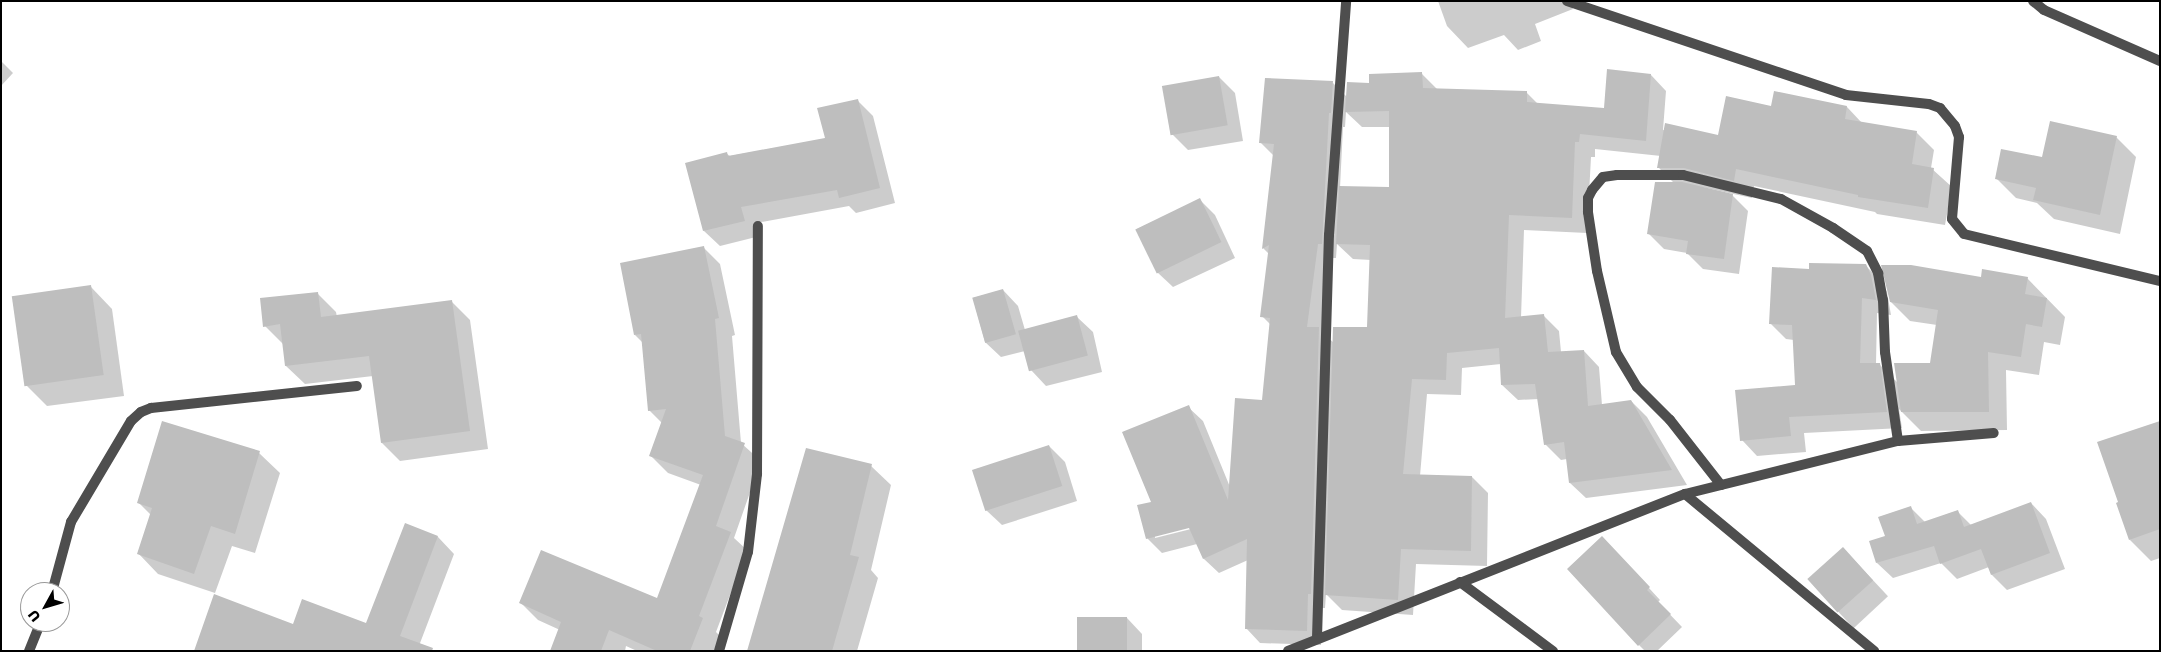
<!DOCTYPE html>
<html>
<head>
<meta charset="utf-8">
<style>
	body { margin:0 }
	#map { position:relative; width:2161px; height:652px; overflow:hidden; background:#fff; font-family:"Golos Text",sans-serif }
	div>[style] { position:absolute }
	.shadow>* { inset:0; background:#0003; transform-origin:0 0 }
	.building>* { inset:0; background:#bebebe; transform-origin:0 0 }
	.street>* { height:10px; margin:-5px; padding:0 5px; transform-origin:5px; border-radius:5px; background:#4e4e4e }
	span { translate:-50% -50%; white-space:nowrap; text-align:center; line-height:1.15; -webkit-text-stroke:4px #fff; paint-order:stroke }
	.frame { position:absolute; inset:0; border:2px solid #000; pointer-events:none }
	.north { position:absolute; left:20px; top:582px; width:50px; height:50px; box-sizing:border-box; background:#fff; border:1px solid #999; border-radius:50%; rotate:231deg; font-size:14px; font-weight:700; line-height:20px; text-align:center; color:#000 }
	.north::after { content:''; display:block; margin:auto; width:18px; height:22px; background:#000; clip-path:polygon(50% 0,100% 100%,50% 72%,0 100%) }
</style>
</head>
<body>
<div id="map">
	<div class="shadow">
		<div style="clip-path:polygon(1438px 1px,1570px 1px,1573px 9px,1535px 24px,1541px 41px,1518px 50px,1504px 35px,1468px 48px,1447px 26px)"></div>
		<div style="clip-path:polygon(1px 61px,13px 73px,1px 86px)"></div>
		<div style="clip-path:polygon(evenodd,1422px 74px,1437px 89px,1526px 92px,1538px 104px,1605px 110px,1651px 75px,1666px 91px,1663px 130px,1719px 136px,1772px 108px,1775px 93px,1847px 107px,1862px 123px,1916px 132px,1934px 150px,1931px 168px,1952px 187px,1945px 225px,1877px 214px,1875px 212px,1754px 186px,1752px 198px,1697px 186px,1732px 195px,1748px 211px,1739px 274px,1703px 269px,1687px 253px,1664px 249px,1648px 233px,1674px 183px,1659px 168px,1661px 156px,1595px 149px,1595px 157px,1591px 157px,1587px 233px,1524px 230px,1521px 318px,1544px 316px,1559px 331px,1561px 352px,1584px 351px,1599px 367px,1602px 405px,1631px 401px,1647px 417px,1687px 485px,1586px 498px,1570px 483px,1567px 459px,1561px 460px,1545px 444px,1539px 399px,1518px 400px,1502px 385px,1501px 364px,1462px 368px,1461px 395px,1427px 394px,1420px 476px,1472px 477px,1488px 493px,1487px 566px,1416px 564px,1413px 615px,1342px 610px,1326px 594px,1325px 608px,1322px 608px,1321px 645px,1260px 643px,1246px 628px,1248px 560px,1219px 573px,1204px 559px,1197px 544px,1162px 553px,1147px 538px,1153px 503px,1188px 407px,1203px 421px,1230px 487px,1263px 401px,1271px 325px,1262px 316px,1269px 254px,1263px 248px,1274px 156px,1260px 142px,1333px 83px,1347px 97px,1370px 85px,1422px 74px,1346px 112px,1362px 127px,1390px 127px,1391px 189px,1340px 188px,1343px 127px,1345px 127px,1346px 112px,1422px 74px,1337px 244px,1353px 259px,1371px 260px,1368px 329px,1334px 343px,1322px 332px,1332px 258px,1336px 258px,1337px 244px,1422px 74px,1194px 525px,1195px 528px,1155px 538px,1155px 535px,1194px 525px)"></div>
		<div style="clip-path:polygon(1219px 77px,1235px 93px,1243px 141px,1188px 150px,1172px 134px)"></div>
		<div style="clip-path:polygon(857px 100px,873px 116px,895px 203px,856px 213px,849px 206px,756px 223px,760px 236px,720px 246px,704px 231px,727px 154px,730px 156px,826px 139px)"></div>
		<div style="clip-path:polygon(2116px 137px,2136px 157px,2120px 234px,2054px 219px,2037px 203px,2016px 198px,1996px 178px,2043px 158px)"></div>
		<div style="clip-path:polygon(1200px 200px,1215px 215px,1235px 258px,1173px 287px,1157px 272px,1137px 229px)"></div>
		<div style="clip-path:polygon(703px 247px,720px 264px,735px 335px,732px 336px,741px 443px,761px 461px,734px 538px,747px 550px,716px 632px,720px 636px,714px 651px,637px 651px,626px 646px,625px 651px,551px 651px,560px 630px,538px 620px,521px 603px,658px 599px,701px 485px,668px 473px,651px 456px,662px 423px,649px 410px,643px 343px,635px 335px)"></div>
		<div style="clip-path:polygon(1865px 265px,1881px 281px,1887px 292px,1891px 315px,1877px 313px,1876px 364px,1879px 364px,1898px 383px,1931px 364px,1937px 325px,1910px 321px,1891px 302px,1982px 278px,2027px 278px,2065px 317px,2060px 345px,2044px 342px,2039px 375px,2006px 370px,2007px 430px,1921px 431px,1899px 409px,1902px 428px,1804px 433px,1806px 452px,1757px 456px,1742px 440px,1796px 386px,1794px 340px,1786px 339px,1771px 324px,1810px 271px)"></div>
		<div style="clip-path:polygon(91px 287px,112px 309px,124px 396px,47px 406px,25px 384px)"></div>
		<div style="clip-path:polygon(1003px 290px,1018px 306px,1025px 330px,1077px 317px,1093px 332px,1102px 372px,1046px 386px,1031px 370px,1025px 351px,1001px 357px,985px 342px,973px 298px)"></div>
		<div style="clip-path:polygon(317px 293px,336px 312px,337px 317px,452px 302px,470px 320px,488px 449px,400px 461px,382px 443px,373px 376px,305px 384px,286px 366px,284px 345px,265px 326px)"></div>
		<div style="clip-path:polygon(2160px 423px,2160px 558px,2151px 561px,2130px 540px)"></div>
		<div style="clip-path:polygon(1049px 446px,1065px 462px,1077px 501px,1002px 525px,986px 510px,974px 470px)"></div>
		<div style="clip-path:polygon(259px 453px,280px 473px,255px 553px,232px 546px,215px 593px,158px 574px,138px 553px,151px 515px,139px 503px)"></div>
		<div style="clip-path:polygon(871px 466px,891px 485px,871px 570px,878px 578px,857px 651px,748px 651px)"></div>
		<div style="clip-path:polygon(2031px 503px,2046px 519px,2065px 569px,2007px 590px,1992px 575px,1989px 567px,1957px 579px,1941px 563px,1893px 578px,1877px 563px,1886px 536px,1911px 508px,1925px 522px,1957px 511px,1971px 525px)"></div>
		<div style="clip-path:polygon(406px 525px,438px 537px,454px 554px,417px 651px,294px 625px,367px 625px)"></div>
		<div style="left:1843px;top:548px;width:66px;height:47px;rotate:47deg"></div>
		<div style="clip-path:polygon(1614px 550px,1660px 600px,1658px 602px,1682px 627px,1657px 651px,1645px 651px,1639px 645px)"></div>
		<div style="clip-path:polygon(1127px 618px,1142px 634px,1142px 651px,1077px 651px)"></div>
	</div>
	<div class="building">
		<div style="clip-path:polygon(1607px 69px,1651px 74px,1646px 141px,1580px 134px,1579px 142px,1575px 142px,1572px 218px,1509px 215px,1505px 318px,1544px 314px,1548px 352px,1584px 350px,1588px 406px,1631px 400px,1672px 470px,1569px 483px,1564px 442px,1544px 445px,1535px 384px,1501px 385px,1499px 348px,1447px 353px,1446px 380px,1412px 379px,1403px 474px,1472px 476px,1471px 551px,1401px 549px,1398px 600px,1325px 595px,1333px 327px,1367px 327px,1370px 245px,1336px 244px,1339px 186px,1389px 187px,1389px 111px,1345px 112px,1347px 82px,1369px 83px,1369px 74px,1422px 72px,1423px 88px,1527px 91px,1527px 102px,1604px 108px)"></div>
		<div style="left:1219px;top:76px;width:50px;height:58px;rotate:80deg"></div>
		<div style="clip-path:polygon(1265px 78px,1333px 81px,1331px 113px,1329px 113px,1322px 244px,1318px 244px,1307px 327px,1319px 327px,1311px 594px,1308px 594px,1307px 631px,1245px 629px,1247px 539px,1203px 559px,1189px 528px,1146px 539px,1137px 505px,1151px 502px,1122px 432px,1189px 405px,1228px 500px,1235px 398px,1262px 400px,1270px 318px,1260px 317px,1269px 245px,1262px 249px,1274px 144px,1259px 143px)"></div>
		<div style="clip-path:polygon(1774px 91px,1847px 106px,1845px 119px,1917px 131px,1912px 164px,1934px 168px,1928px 208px,1858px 197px,1858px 195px,1736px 169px,1734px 181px,1684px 168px,1657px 168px,1665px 123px,1718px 135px,1726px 96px,1771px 106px)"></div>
		<div style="clip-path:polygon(858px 99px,880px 188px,839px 198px,837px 190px,741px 207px,745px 221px,703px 231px,685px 163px,727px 152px,728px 156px,825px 138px,817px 108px)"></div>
		<div style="clip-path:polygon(2050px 121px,2117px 136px,2100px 215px,2033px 200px,2036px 188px,1995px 179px,2001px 149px,2042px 157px)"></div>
		<div style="clip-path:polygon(1655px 182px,1682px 182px,1733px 194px,1724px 259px,1686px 254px,1688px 241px,1647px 234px)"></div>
		<div style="left:1200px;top:198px;width:49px;height:72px;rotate:64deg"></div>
		<div style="clip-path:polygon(704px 246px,719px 318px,715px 319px,725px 436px,745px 443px,716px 526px,731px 532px,699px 616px,703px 618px,690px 651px,657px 651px,609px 630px,601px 651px,550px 651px,561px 622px,519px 603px,541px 550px,657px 598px,703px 475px,649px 456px,666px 409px,648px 411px,641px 334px,634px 335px,620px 263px)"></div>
		<div style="clip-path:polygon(1809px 263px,1866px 264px,1871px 275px,1876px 300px,1862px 298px,1860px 363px,1880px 363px,1887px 412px,1789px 417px,1791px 436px,1740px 441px,1735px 390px,1795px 385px,1792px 325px,1769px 324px,1772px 267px,1809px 269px)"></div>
		<div style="clip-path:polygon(1881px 265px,1911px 265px,1981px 277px,1982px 269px,2028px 277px,2025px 294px,2047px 298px,2042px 327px,2026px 324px,2021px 357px,1988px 352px,1989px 412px,1901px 412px,1894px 363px,1930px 363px,1938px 310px,1890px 302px)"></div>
		<div style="left:91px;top:285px;width:91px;height:80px;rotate:82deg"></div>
		<div style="left:1003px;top:289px;width:47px;height:32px;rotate:74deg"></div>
		<div style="clip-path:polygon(318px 292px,321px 317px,452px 300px,470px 431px,381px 443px,369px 356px,285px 366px,280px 324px,263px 327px,260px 298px)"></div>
		<div style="left:1077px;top:315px;width:42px;height:61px;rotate:75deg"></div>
		<div style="clip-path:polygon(162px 421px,260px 451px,235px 534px,211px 526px,194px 574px,137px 554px,152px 508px,137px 503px)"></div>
		<div style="clip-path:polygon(2160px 421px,2160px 529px,2129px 540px,2116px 503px,2118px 502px,2097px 442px)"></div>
		<div style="left:1049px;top:445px;width:43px;height:81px;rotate:72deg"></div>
		<div style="clip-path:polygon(806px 448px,872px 464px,850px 555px,859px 557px,832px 651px,747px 651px)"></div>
		<div style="clip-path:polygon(2031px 502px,2050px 553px,1991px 575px,1981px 549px,1940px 564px,1934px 546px,1876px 563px,1869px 541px,1885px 536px,1878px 517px,1911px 506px,1917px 524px,1958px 510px,1964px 527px)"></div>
		<div style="clip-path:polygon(405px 523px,438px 536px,400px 636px,433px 648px,432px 651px,194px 651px,214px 594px,293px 624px,302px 599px,366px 623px)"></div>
		<div style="clip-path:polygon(1602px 536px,1650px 587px,1647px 590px,1671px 614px,1638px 646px,1567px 569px)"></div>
		<div style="left:1843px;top:547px;width:45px;height:48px;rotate:48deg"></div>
		<div style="left:1077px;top:617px;width:50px;height:34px"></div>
	</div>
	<div class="street">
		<div style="left:1567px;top:1px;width:294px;rotate:18.6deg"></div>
		<div style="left:1846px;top:95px;width:83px;rotate:6.2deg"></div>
		<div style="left:1929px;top:104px;width:12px;rotate:20deg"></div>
		<div style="left:1940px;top:108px;width:23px;rotate:50deg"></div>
		<div style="left:1955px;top:126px;width:12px;rotate:70deg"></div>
		<div style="left:1959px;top:137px;width:82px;rotate:94.9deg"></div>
		<div style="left:1952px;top:219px;width:19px;rotate:51deg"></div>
		<div style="left:1964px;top:234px;width:202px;rotate:13.5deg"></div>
		<div style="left:2033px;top:1px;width:14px;rotate:39deg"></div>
		<div style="left:2044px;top:10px;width:127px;rotate:23.7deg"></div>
		<div style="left:1721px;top:485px;width:83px;rotate:-128.1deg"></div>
		<div style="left:1670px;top:420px;width:47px;rotate:-135deg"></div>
		<div style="left:1637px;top:387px;width:41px;rotate:-121deg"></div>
		<div style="left:1616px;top:352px;width:83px;rotate:-103.2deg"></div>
		<div style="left:1597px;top:271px;width:60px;rotate:-98.7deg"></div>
		<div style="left:1588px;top:212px;width:14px;rotate:-90deg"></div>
		<div style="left:1588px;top:198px;width:9px;rotate:-63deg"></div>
		<div style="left:1592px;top:190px;width:17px;rotate:-50deg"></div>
		<div style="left:1603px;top:177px;width:14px;rotate:-8deg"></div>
		<div style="left:1617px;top:175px;width:66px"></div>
		<div style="left:1683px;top:175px;width:101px;rotate:13.8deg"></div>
		<div style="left:1781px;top:199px;width:60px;rotate:29.1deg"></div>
		<div style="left:1833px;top:228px;width:41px;rotate:34.1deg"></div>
		<div style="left:1867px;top:251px;width:25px;rotate:63deg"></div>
		<div style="left:1878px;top:273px;width:27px;rotate:80deg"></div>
		<div style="left:1883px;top:300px;width:52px;rotate:87.8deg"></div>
		<div style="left:1885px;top:352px;width:90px;rotate:81.7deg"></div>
		<div style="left:1685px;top:494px;width:246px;rotate:39.7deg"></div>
		<div style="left:1460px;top:582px;width:116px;rotate:36.6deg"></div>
		<div style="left:52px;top:592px;width:73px;rotate:-74.8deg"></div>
		<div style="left:71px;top:522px;width:117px;rotate:-59.3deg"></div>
		<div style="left:131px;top:421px;width:13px;rotate:-42deg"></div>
		<div style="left:141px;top:412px;width:11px;rotate:-22deg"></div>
		<div style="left:151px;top:408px;width:207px;rotate:-6.1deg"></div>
		<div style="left:1317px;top:638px;width:403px;rotate:-88.3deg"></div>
		<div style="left:1329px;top:235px;width:235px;rotate:-85.8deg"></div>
		<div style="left:29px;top:651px;width:31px;rotate:-68deg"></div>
		<div style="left:719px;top:651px;width:103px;rotate:-73.7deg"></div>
		<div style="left:748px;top:552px;width:79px;rotate:-83.4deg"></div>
		<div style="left:757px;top:474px;width:248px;rotate:-89.8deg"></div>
		<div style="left:1288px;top:651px;width:427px;rotate:-21.6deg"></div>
		<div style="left:1685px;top:494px;width:219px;rotate:-14deg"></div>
		<div style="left:1898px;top:441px;width:96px;rotate:-4.8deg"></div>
	</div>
	<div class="frame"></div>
	<div class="north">U</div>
</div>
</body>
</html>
